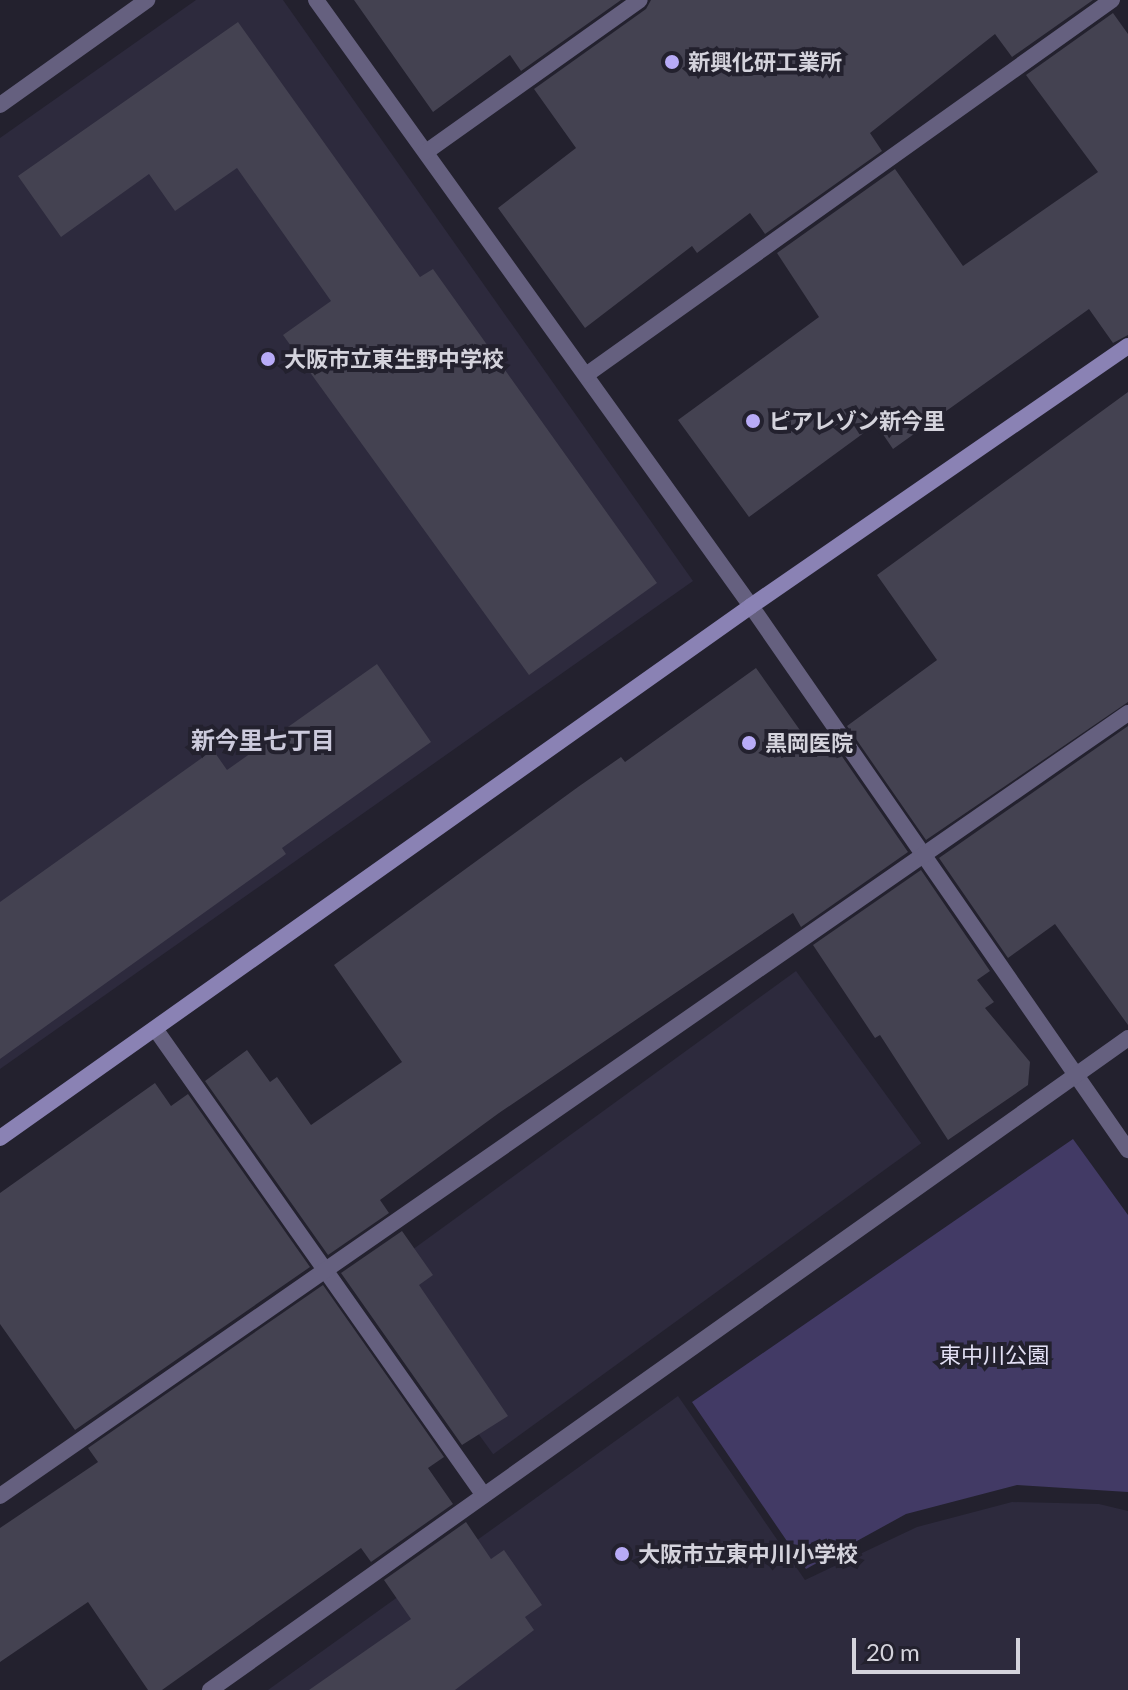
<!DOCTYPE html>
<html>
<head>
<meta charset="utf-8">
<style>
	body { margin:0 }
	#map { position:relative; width:1128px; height:1690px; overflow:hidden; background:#23212e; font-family:Lato,"Noto Sans JP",sans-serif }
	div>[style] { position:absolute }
	.built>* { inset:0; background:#2d2a3d; transform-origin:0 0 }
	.green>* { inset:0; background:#423a65 }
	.building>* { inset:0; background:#444251 }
	.street>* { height:16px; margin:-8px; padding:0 8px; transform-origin:8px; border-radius:8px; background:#65607f }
	.secondary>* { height:16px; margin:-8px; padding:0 8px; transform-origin:8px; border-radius:8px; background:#8a82b4 }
	.dots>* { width:22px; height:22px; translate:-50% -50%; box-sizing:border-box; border:4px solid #23212e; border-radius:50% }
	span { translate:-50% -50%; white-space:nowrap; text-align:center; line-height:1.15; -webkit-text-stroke:8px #23212e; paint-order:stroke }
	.poi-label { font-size:22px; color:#d4d3dc; font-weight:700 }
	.left { translate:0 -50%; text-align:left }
	.park-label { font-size:22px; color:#e3e0f5 }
	.neighbourhood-label { font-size:24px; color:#cccadc; font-weight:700 }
	.scale { position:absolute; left:852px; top:1638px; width:168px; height:36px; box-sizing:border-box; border:4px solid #d4d3dc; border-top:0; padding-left:10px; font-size:24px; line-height:28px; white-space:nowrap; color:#d4d3dc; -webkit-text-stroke:6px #23212e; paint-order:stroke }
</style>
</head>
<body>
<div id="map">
	<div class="built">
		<div style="clip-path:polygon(196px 0,283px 0,693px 581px,0 1069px,0 138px)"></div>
		<div style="left:796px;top:971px;width:213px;height:529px;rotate:54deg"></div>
		<div style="clip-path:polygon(678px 1396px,805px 1580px,917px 1527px,1012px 1502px,1099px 1504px,1128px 1511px,1128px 1690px,268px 1690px)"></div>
	</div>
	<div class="green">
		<div style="clip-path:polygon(1073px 1139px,1128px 1215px,1128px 1492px,1017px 1485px,906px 1514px,806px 1569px,692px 1402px)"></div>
	</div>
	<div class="building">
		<div style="clip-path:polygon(354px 0,621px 0,521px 71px,510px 55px,433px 112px)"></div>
		<div style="clip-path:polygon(651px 0,1093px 0,1012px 57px,995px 34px,870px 133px,882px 151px,765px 234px,750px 213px,697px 253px,692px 246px,585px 328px,498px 208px,576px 148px,534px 89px,646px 9px)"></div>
		<div style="clip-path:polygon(1113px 13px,1128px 34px,1128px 335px,1113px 343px,1089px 309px,893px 449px,876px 424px,749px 517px,678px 420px,819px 317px,777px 253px,895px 169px,963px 266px,1098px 172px,1026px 75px)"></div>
		<div style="clip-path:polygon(238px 22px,420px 277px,433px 269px,657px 583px,529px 675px,283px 335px,331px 301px,237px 168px,175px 211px,149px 174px,61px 237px,18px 176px)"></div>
		<div style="clip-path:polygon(1128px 392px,1128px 702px,926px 840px,847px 726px,937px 660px,877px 575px)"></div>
		<div style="clip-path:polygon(377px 664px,431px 742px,282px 848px,286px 854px,0 1059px,0 902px,213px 750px,227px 770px)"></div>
		<div style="clip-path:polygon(756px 668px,814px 750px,830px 739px,908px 852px,801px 927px,793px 913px,499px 1113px,380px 1200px,389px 1213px,328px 1255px,205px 1081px,247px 1050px,270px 1082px,277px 1077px,311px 1125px,402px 1062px,334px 965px,578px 787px,621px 757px,625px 762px)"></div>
		<div style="clip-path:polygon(1128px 726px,1128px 1025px,1055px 924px,1008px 958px,939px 858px)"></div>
		<div style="clip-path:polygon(921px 870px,990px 971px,977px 980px,994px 1002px,985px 1008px,1030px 1062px,1028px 1085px,948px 1140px,880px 1035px,875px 1038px,813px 945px)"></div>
		<div style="clip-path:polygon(155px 1083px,171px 1106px,188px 1094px,310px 1267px,75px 1430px,0 1324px,0 1193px)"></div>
		<div style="clip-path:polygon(402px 1231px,433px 1275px,419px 1285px,508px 1416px,462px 1445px,341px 1273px)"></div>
		<div style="clip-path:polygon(323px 1285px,444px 1457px,428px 1468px,453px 1504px,371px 1562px,361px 1548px,162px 1690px,148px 1690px,88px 1602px,0 1662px,0 1528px,98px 1462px,88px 1448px)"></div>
		<div style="clip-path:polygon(466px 1522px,491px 1559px,504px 1550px,542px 1605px,525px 1617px,534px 1630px,455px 1690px,309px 1690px,411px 1619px,384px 1580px)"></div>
	</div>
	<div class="street">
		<div style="left:316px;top:0;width:746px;rotate:54.33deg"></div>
		<div style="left:751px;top:606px;width:662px;rotate:55.28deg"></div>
		<div style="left:0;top:105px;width:181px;rotate:-35.5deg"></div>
		<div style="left:426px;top:152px;width:262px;rotate:-35.4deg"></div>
		<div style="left:586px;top:375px;width:646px;rotate:-35.49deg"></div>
		<div style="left:156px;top:1030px;width:568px;rotate:54.83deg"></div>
		<div style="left:0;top:1496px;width:1373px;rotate:-34.77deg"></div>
		<div style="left:210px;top:1690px;width:1126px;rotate:-35.38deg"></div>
	</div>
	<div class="secondary">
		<div style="left:0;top:1138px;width:920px;rotate:-35.31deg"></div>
		<div style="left:751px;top:606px;width:458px;rotate:-34.6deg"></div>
	</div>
	<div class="dots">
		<div style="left:672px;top:62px;background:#b8abf7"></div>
		<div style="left:268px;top:359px;background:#b8abf7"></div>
		<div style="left:753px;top:421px;background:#b8abf7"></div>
		<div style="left:749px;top:743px;background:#b8abf7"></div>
		<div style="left:622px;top:1554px;background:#b8abf7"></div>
	</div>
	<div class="poi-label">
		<span class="left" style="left:688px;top:62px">新興化研工業所</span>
		<span class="left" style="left:284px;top:359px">大阪市立東生野中学校</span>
		<span class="left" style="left:769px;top:421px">ピアレゾン新今里</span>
		<span class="left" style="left:765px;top:743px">黒岡医院</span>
		<span class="left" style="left:638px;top:1554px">大阪市立東中川小学校</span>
	</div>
	<div class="park-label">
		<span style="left:994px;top:1355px">東中川公園</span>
	</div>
	<div class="neighbourhood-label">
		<span style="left:263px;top:740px">新今里七丁目</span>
	</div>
	<div class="scale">20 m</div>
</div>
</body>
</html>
